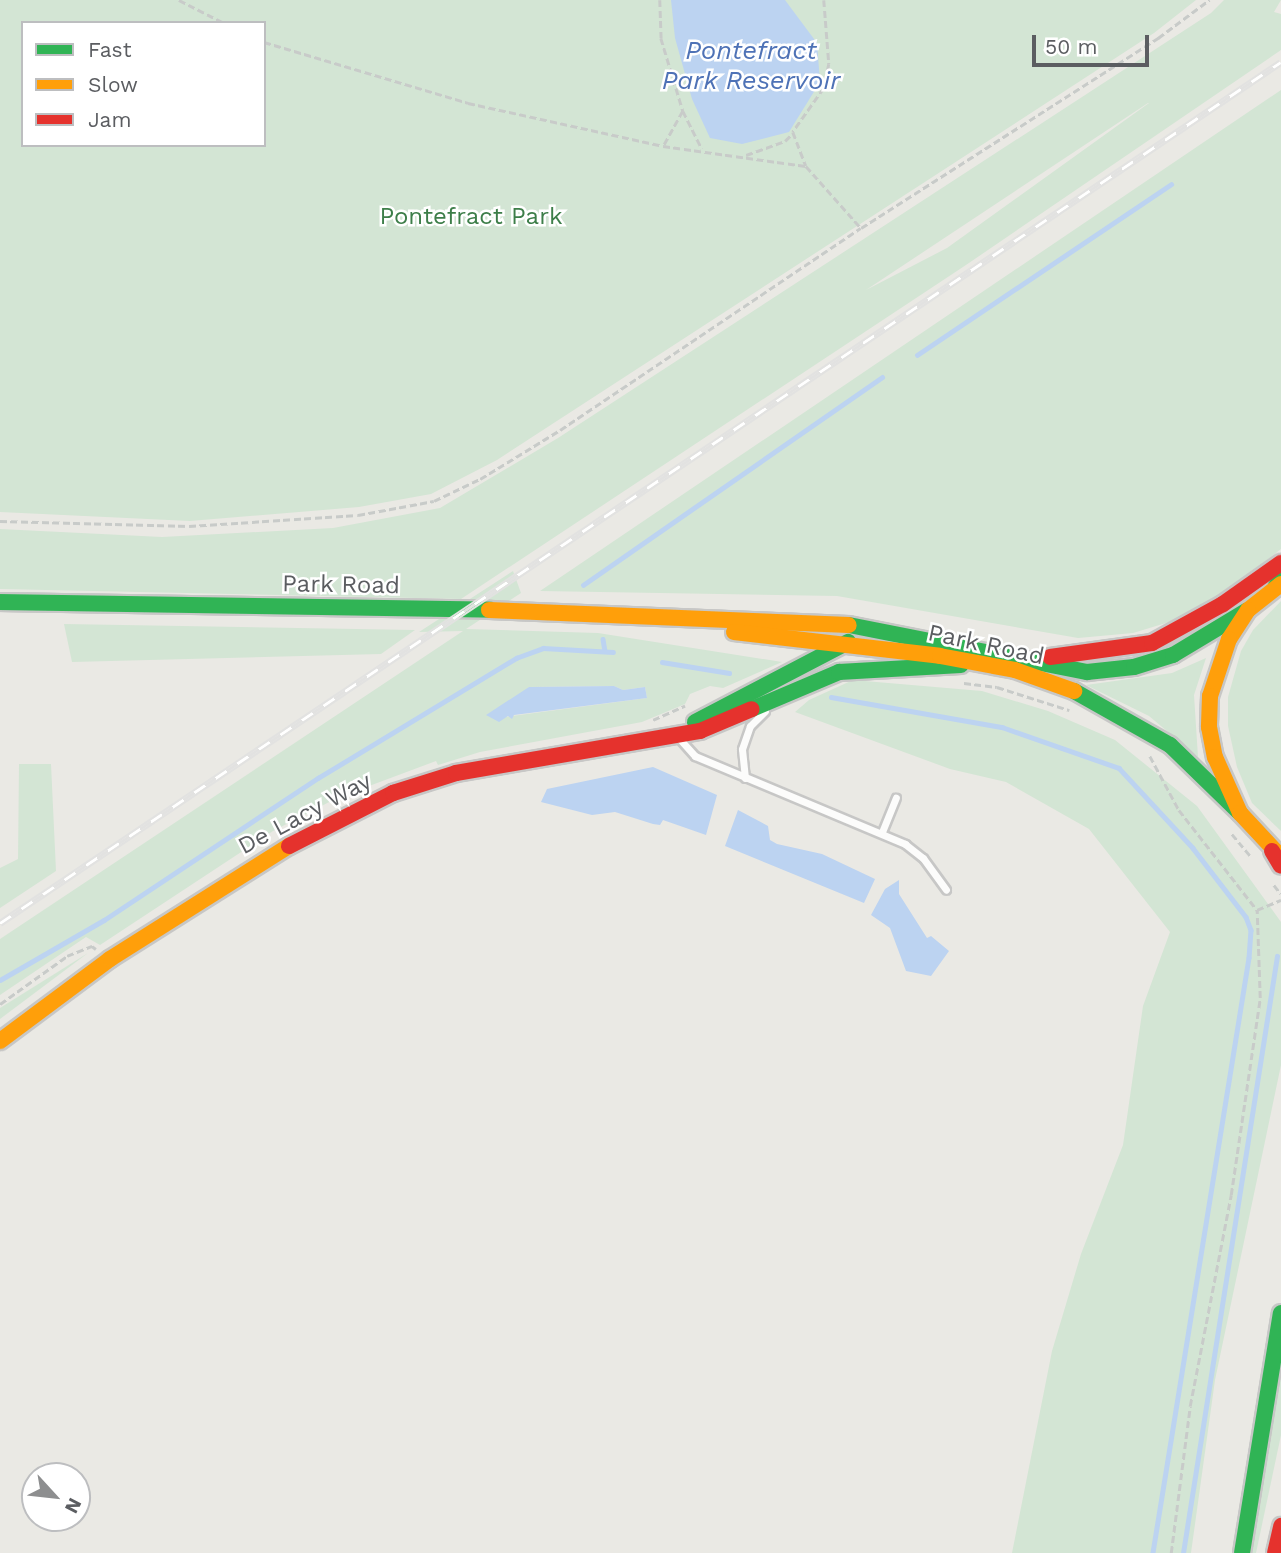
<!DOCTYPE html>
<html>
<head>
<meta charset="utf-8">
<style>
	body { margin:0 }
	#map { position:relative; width:1281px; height:1553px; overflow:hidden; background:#eae9e4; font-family:"Work Sans",sans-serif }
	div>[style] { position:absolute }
	.green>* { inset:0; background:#d3e5d4 }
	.water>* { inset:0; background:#bcd3f1 }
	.stream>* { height:4.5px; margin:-2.25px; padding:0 2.25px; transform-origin:2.25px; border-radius:2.25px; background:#bcd3f1 }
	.path>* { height:2.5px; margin-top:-1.25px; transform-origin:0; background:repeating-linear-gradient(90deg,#c8cbc9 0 7px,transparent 0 10.5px) }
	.roads { filter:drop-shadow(2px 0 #c7c7c6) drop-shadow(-2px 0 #c7c7c6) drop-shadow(0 2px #c7c7c6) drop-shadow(0 -2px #c7c7c6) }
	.lane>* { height:7px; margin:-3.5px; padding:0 3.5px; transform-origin:3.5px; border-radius:3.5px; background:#fcfcfb }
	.fast>* { height:16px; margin:-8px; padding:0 8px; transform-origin:8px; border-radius:8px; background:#30b455 }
	.slow>* { height:16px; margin:-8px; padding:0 8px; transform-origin:8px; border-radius:8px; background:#ff9f0a }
	.jam>* { height:16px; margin:-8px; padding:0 8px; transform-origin:8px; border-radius:8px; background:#e5322d }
	.rail>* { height:7px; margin-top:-3.5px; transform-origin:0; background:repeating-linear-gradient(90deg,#fff 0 13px,#e2e2e1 0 26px); box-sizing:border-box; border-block:2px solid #e2e2e1 }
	span { translate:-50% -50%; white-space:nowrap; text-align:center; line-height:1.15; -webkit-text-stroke:5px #fff; paint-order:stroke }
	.park-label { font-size:24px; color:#3d7e49 }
	.street-label { font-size:24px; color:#5b5d61 }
	.water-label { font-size:26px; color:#4e72b6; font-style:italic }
	.legend { position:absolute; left:21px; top:21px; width:245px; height:126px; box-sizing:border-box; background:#fff; border:2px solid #bdbec0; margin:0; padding:9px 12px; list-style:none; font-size:21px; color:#5b5d61 }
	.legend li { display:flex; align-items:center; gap:14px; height:35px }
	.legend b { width:35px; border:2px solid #bdbec0 }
	.north { position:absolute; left:21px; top:1462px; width:70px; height:70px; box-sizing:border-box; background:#fff; border:2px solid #bdbec0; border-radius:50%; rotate:117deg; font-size:19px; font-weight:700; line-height:28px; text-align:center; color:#5b5d61 }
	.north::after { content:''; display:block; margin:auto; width:24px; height:32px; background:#8d8e8f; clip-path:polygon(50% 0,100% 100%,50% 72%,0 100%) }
	.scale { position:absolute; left:1032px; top:35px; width:117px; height:32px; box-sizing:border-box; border:4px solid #5b5d61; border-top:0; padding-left:9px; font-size:21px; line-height:24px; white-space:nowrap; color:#5b5d61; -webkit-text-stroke:5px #fff; paint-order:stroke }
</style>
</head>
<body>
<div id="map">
	<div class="green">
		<div style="clip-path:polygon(evenodd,0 0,1196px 0,1154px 33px,497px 460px,431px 494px,359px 507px,190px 521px,0 512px,0 0,23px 23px,264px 23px,264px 145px,23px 145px,23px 23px)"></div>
		<div style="clip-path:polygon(evenodd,1224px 0,1281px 0,1274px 12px,1281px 14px,1281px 50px,966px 265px,461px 599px,0 589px,0 529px,162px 537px,333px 528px,440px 508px,558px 438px,1211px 13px,1224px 0,1149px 103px,947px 248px,866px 290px,1148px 103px,1149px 103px)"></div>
		<div style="clip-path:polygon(1281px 90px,1281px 549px,1199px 613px,1133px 633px,1078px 638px,837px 596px,540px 591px)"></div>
		<div style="clip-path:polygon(evenodd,513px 571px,521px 593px,466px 629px,598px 633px,782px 662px,723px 688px,710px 686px,690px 694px,685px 704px,642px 722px,480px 752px,438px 765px,436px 761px,337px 798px,273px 831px,100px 945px,86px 937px,0 995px,0 939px,463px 631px,419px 632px,513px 571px,614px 686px,623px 690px,645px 687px,647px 698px,505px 717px,529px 687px,614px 686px)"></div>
		<div style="clip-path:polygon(1281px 601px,1281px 831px,1252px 803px,1237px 767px,1228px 726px,1228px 697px,1241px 651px,1253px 630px)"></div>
		<div style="clip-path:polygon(64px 624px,415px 630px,381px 654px,72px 662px)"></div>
		<div style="clip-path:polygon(1206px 658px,1194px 695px,1198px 757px,1149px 716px,1086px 685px,1172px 673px)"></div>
		<div style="clip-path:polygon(853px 680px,982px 691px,1048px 711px,1115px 740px,1197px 806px,1281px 922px,1281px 1065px,1215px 1380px,1191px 1553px,1012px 1553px,1052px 1351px,1081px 1254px,1123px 1145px,1143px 1006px,1170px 932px,1089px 829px,1006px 782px,950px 769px,795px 712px,809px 700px)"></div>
		<div style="clip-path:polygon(19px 764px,51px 764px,56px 871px,0 908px,0 868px,18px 859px)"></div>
		<div style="clip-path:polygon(88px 953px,0 1019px,0 1008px)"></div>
		<div style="clip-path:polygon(1281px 1373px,1281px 1435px,1256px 1553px,1251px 1553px)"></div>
	</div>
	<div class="water">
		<div style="clip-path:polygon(671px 0,785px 0,817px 43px,820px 82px,789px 132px,742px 144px,710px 138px,692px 99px,675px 38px)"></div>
		<div style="clip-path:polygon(614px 686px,623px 690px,645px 687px,647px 698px,514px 715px,512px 719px,508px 716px,499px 722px,486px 715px,529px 687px)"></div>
		<div style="clip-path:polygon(653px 767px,717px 795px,706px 835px,663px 820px,660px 825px,653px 824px,615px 812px,592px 815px,541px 802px,547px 789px)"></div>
		<div style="clip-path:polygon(738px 810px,768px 826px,770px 840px,777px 844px,822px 854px,875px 879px,864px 903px,725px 846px)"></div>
		<div style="clip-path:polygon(899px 880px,899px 894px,927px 938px,931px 936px,949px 951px,931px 976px,906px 971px,890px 928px,871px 915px,885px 889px)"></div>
	</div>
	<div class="stream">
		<div style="left:917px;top:355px;width:306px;rotate:-33.9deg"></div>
		<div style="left:583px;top:585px;width:364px;rotate:-34.8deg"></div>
		<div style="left:603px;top:639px;width:12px;rotate:81deg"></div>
		<div style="left:662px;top:662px;width:68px;rotate:9.3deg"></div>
		<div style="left:831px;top:697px;width:174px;rotate:10deg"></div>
		<div style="left:1002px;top:727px;width:124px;rotate:19.3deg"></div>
		<div style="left:1119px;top:768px;width:109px;rotate:47.2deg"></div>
		<div style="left:1193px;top:848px;width:87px;rotate:52.5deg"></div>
		<div style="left:1246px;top:917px;width:14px;rotate:69deg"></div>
		<div style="left:1251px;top:930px;width:28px;rotate:94deg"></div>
		<div style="left:1249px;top:958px;width:603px;rotate:99.17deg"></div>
		<div style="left:0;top:980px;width:120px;rotate:-30deg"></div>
		<div style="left:104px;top:920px;width:257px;rotate:-33.6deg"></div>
		<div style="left:318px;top:778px;width:232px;rotate:-31.2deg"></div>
		<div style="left:516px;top:658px;width:29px;rotate:-20deg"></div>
		<div style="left:543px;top:648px;width:70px;rotate:3.3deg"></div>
		<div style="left:1183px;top:1553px;width:604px;rotate:-81.05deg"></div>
	</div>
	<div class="path">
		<div style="left:179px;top:0;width:51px;rotate:27.1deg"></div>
		<div style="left:660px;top:0;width:38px;rotate:88deg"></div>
		<div style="left:661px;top:38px;width:76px;rotate:73.2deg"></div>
		<div style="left:683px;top:111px;width:39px;rotate:119deg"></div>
		<div style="left:824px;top:0;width:64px;rotate:85.5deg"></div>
		<div style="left:829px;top:64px;width:25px;rotate:102deg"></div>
		<div style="left:824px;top:88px;width:54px;rotate:125.2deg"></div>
		<div style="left:793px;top:132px;width:36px;rotate:69deg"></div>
		<div style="left:806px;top:166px;width:83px;rotate:48.4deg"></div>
		<div style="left:264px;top:42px;width:213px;rotate:16.6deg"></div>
		<div style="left:468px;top:103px;width:200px;rotate:12.4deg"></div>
		<div style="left:663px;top:146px;width:144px;rotate:8deg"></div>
		<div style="left:683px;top:111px;width:42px;rotate:63.4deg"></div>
		<div style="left:746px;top:155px;width:41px;rotate:-19.7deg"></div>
		<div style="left:785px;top:141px;width:11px;rotate:-45deg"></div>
		<div style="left:0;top:521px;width:189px;rotate:1.5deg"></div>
		<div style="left:189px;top:526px;width:169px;rotate:-3.7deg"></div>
		<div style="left:358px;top:515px;width:77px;rotate:-10.4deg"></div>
		<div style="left:434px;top:501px;width:51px;rotate:-25.6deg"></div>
		<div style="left:480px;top:479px;width:94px;rotate:-31.5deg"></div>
		<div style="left:560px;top:430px;width:362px;rotate:-33.9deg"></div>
		<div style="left:861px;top:228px;width:353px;rotate:-32.6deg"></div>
		<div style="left:1158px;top:38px;width:64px;rotate:-36.7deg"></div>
		<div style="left:964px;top:683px;width:33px;rotate:7deg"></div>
		<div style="left:997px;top:687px;width:76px;rotate:17.7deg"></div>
		<div style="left:653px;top:720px;width:35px;rotate:-24deg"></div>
		<div style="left:1150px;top:756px;width:61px;rotate:61.8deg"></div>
		<div style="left:1179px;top:810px;width:127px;rotate:52deg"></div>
		<div style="left:1232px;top:834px;width:31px;rotate:50deg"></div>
		<div style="left:1274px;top:885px;width:11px;rotate:52deg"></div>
		<div style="left:0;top:1004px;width:82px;rotate:-35.6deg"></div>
		<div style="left:67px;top:956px;width:27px;rotate:-22deg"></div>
		<div style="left:92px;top:946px;width:5px;rotate:37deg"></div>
		<div style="left:1171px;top:1553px;width:148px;rotate:-82.6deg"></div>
		<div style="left:1190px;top:1406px;width:215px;rotate:-79deg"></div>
		<div style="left:1231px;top:1195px;width:199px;rotate:-81.6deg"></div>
		<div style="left:1260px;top:998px;width:88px;rotate:-92deg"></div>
		<div style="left:1257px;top:910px;width:26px;rotate:-23deg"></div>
	</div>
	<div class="roads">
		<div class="lane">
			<div style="left:677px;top:736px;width:27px;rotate:48deg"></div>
			<div style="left:695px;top:756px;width:228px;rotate:22.7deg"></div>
			<div style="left:905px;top:844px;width:23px;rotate:38deg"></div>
			<div style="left:923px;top:858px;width:39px;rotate:54deg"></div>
			<div style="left:745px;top:778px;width:29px;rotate:-96deg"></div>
			<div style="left:742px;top:749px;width:24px;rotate:-71deg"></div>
			<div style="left:750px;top:726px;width:21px;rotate:-45deg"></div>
			<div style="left:882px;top:832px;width:37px;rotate:-68deg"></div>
		</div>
		<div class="fast">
			<div style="left:1276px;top:586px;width:8px;rotate:-50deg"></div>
			<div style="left:0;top:602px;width:489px;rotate:0.9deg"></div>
			<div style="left:849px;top:625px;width:243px;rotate:11.2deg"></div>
			<div style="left:1087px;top:672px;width:47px;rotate:-6.1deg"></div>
			<div style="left:1134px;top:667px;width:41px;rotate:-17.1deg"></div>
			<div style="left:1173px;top:655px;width:87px;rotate:-31deg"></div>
			<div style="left:1074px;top:691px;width:110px;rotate:29.4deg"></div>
			<div style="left:1170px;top:745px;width:98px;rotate:44.2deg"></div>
			<div style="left:752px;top:709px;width:95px;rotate:-23deg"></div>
			<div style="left:839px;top:672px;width:122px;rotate:-3.3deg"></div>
			<div style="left:695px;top:722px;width:173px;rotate:-27.6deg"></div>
			<div style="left:1242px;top:1553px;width:243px;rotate:-80.8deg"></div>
		</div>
		<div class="slow">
			<div style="left:1281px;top:584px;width:42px;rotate:141.8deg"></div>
			<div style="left:1248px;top:610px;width:35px;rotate:123deg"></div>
			<div style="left:1229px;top:639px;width:60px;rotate:108.4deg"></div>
			<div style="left:1210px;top:696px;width:31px;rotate:92deg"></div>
			<div style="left:1209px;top:727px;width:31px;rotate:79deg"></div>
			<div style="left:1215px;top:757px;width:61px;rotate:65.9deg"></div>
			<div style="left:1240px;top:813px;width:60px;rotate:47deg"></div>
			<div style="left:489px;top:610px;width:360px;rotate:2.4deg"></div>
			<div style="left:734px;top:632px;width:207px;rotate:6.6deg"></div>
			<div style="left:940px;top:656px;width:76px;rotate:10.6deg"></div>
			<div style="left:1015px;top:670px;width:63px;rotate:19.6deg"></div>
			<div style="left:0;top:1041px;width:137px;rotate:-36.7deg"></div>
			<div style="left:110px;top:959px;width:212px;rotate:-32.3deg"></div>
		</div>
		<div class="jam">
			<div style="left:1050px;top:657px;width:103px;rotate:-7.8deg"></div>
			<div style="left:1152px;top:643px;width:81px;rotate:-28.8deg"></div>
			<div style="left:1223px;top:604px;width:71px;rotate:-35.3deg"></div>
			<div style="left:289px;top:846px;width:117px;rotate:-27deg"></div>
			<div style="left:393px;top:793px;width:66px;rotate:-17.6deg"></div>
			<div style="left:456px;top:773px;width:248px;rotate:-9.8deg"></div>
			<div style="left:700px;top:731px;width:56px;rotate:-22.9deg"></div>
			<div style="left:1272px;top:851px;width:17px;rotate:59deg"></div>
			<div style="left:1275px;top:1553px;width:28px;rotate:-77deg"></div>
		</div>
	</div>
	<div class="rail">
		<div style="left:0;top:923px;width:1543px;rotate:-33.91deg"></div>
	</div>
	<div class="park-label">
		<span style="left:471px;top:217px">Pontefract Park</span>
	</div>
	<div class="street-label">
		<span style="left:341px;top:585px;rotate:1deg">Park Road</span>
		<span style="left:986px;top:645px;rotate:12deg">Park Road</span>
		<span style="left:305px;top:814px;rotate:-28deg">De Lacy Way</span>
	</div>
	<div class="water-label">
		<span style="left:751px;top:66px">Pontefract<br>Park Reservoir</span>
	</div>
	<ul class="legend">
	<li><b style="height:9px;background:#30b455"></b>Fast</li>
	<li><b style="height:9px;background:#ff9f0a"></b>Slow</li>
	<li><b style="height:9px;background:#e5322d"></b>Jam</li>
	</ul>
	<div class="north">N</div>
	<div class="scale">50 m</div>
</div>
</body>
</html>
